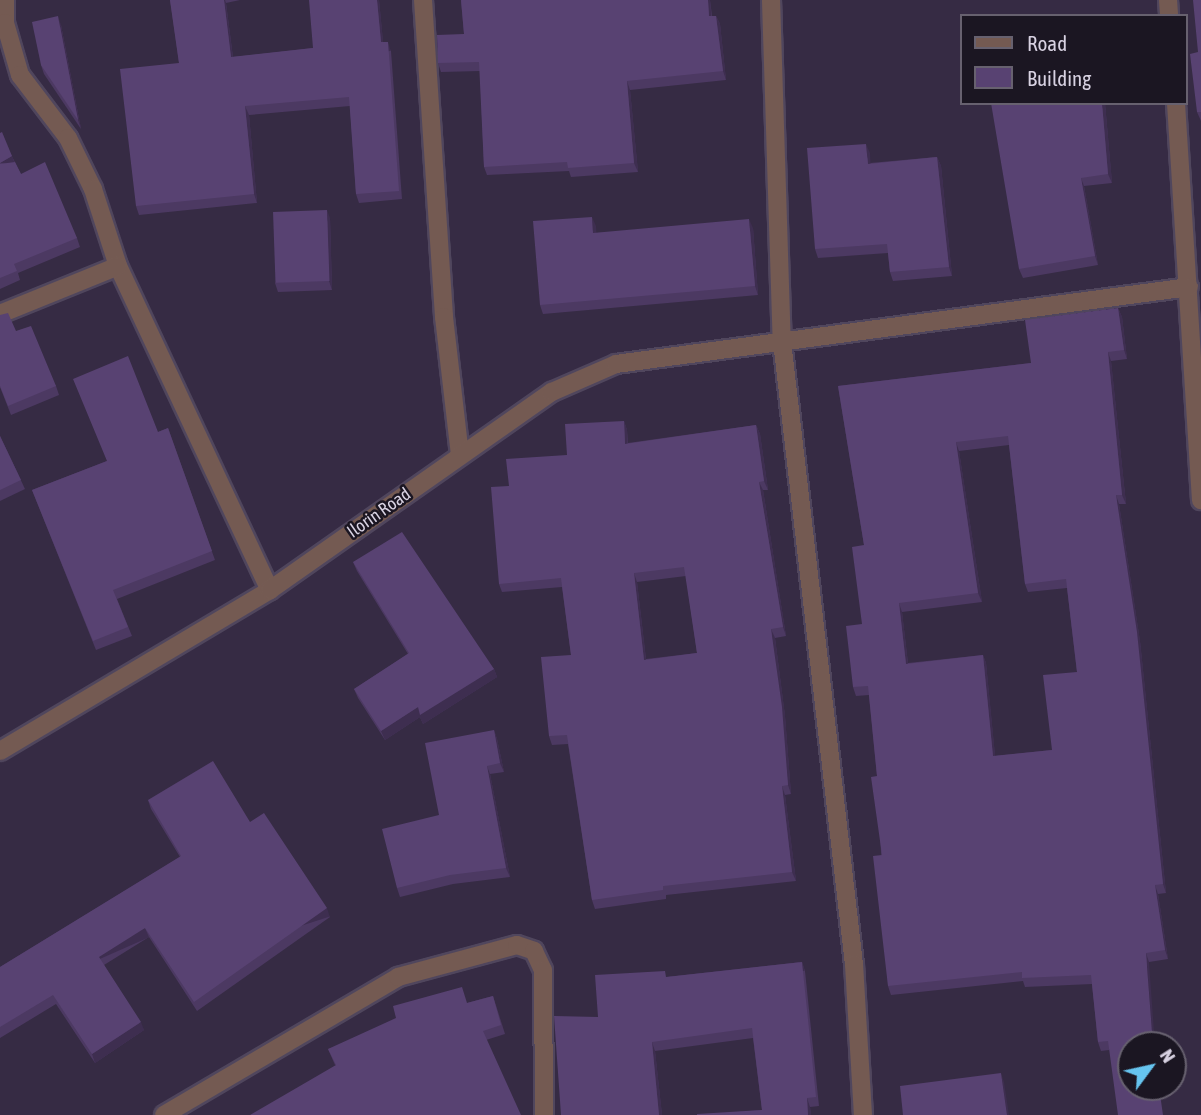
<!DOCTYPE html>
<html>
<head>
<meta charset="utf-8">
<style>
	body { margin:0 }
	#map { position:relative; width:1201px; height:1115px; overflow:hidden; background:#362b44; font-family:"Asap Condensed",sans-serif }
	div>[style] { position:absolute }
	.roads { filter:drop-shadow(2px 0 #50465d) drop-shadow(-2px 0 #50465d) drop-shadow(0 2px #50465d) drop-shadow(0 -2px #50465d) }
	.minor>* { height:18px; margin:-9px; padding:0 9px; transform-origin:9px; border-radius:9px; background:#745a52 }
	.wall>* { inset:0; background:#4c3962 }
	.shaded-wall>* { inset:0; background:#3e2e50; transform-origin:0 0 }
	.building>* { inset:0; background:#584272; transform-origin:0 0 }
	span { translate:-50% -50%; white-space:nowrap; text-align:center; line-height:1.15; -webkit-text-stroke:5px #1b1622; paint-order:stroke }
	.street-label { font-size:18px; color:#d8d2e2 }
	.legend { position:absolute; left:960px; top:14px; width:228px; height:91px; box-sizing:border-box; background:#1b1622; border:2px solid #67616f; margin:0; padding:9px 12px; list-style:none; font-size:21px; color:#d8d2e2 }
	.legend li { display:flex; align-items:center; gap:14px; height:35px }
	.legend b { width:35px; border:2px solid #67616f }
	.north { position:absolute; left:1117px; top:1031px; width:70px; height:70px; box-sizing:border-box; background:#1b1622; border:2px solid #67616f; border-radius:50%; rotate:57deg; font-size:19px; font-weight:700; line-height:28px; text-align:center; color:#d8d2e2 }
	.north::after { content:''; display:block; margin:auto; width:24px; height:32px; background:#66c4ef; clip-path:polygon(50% 0,100% 100%,50% 72%,0 100%) }
</style>
</head>
<body>
<div id="map">
	<div class="roads">
		<div class="minor">
			<div style="left:5px;top:0;width:23px;rotate:90deg"></div>
			<div style="left:5px;top:23px;width:54px;rotate:73.9deg"></div>
			<div style="left:20px;top:75px;width:79px;rotate:52.7deg"></div>
			<div style="left:68px;top:138px;width:57px;rotate:63.9deg"></div>
			<div style="left:93px;top:189px;width:81px;rotate:72deg"></div>
			<div style="left:118px;top:266px;width:358px;rotate:64.9deg"></div>
			<div style="left:423px;top:0;width:318px;rotate:86.2deg"></div>
			<div style="left:444px;top:317px;width:139px;rotate:83.4deg"></div>
			<div style="left:771px;top:0;width:341px;rotate:88.2deg"></div>
			<div style="left:782px;top:341px;width:627px;rotate:83.41deg"></div>
			<div style="left:854px;top:964px;width:151px;rotate:86.6deg"></div>
			<div style="left:1168px;top:0;width:16px;rotate:86deg"></div>
			<div style="left:1176px;top:103px;width:398px;rotate:86.4deg"></div>
			<div style="left:0;top:314px;width:127px;rotate:-22.1deg"></div>
			<div style="left:0;top:751px;width:314px;rotate:-30.8deg"></div>
			<div style="left:270px;top:590px;width:345px;rotate:-35.1deg"></div>
			<div style="left:552px;top:392px;width:70px;rotate:-23.6deg"></div>
			<div style="left:616px;top:364px;width:578px;rotate:-7.65deg"></div>
			<div style="left:164px;top:1115px;width:272px;rotate:-30.5deg"></div>
			<div style="left:398px;top:977px;width:123px;rotate:-15.1deg"></div>
			<div style="left:517px;top:945px;width:18px;rotate:19deg"></div>
			<div style="left:534px;top:951px;width:21px;rotate:65deg"></div>
			<div style="left:543px;top:970px;width:145px;rotate:89.6deg"></div>
		</div>
	</div>
	<div class="wall">
		<div style="clip-path:polygon(170px 0,240px 0,226px 3px,233px 57px,313px 48px,379px 0,383px 42px,391px 51px,402px 199px,359px 203px,356px 194px,350px 106px,249px 115px,257px 203px,139px 215px,136px 206px,179px 63px)"></div>
		<div style="clip-path:polygon(461px 0,710px 0,712px 16px,716px 16px,720px 24px,726px 80px,630px 90px,638px 172px,571px 177px,569px 171px,487px 175px,484px 167px,480px 71px,441px 72px,438px 63px,464px 34px)"></div>
		<div style="clip-path:polygon(1201px 0,1201px 121px,1197px 112px,1198px 52px)"></div>
		<div style="clip-path:polygon(61px 25px,81px 129px,44px 74px,41px 65px)"></div>
		<div style="clip-path:polygon(1105px 103px,1112px 183px,1084px 186px,1098px 265px,1023px 278px,1019px 269px)"></div>
		<div style="clip-path:polygon(0 133px,21px 174px,77px 238px,80px 247px,18px 273px,20px 280px,0 289px)"></div>
		<div style="clip-path:polygon(870px 153px,870px 163px,937px 157px,941px 166px,952px 276px,893px 281px,890px 272px,888px 253px,818px 258px,815px 249px)"></div>
		<div style="clip-path:polygon(330px 218px,332px 290px,278px 292px,275px 283px)"></div>
		<div style="clip-path:polygon(596px 226px,596px 233px,753px 228px,758px 295px,543px 314px,540px 305px)"></div>
		<div style="clip-path:polygon(evenodd,1118px 308px,1122px 317px,1127px 359px,1111px 361px,1126px 504px,1119px 504px,1140px 641px,1166px 893px,1158px 894px,1168px 959px,1149px 962px,1109px 1050px,1101px 1051px,1098px 1042px,1092px 984px,1025px 987px,1023px 981px,891px 995px,888px 986px,877px 776px,869px 695px,856px 696px,853px 687px,862px 624px,864px 545px,838px 386px,1031px 363px,1118px 308px,1009px 445px,1025px 584px,1028px 592px,1067px 588px,1077px 672px,1052px 750px,995px 756px,986px 663px,983px 655px,908px 663px,902px 612px,982px 602px,959px 451px,1009px 445px)"></div>
		<div style="clip-path:polygon(16px 331px,56px 386px,59px 395px,11px 415px,0 387px)"></div>
		<div style="clip-path:polygon(evenodd,624px 421px,627px 430px,628px 443px,756px 425px,760px 434px,768px 490px,763px 490px,786px 636px,775px 638px,785px 716px,791px 794px,785px 795px,796px 881px,666px 895px,666px 899px,595px 909px,592px 900px,568px 744px,552px 745px,549px 736px,571px 655px,562px 587px,502px 592px,499px 584px,509px 486px,567px 455px,624px 421px,686px 576px,697px 653px,646px 659px,637px 582px,686px 576px)"></div>
		<div style="clip-path:polygon(168px 428px,215px 560px,117px 599px,132px 636px,96px 650px,32px 490px,107px 461px,158px 432px)"></div>
		<div style="clip-path:polygon(0 436px,25px 489px,0 501px)"></div>
		<div style="clip-path:polygon(353px 562px,494px 669px,497px 677px,423px 724px,420px 717px,385px 740px,358px 698px,354px 689px,408px 654px,357px 571px)"></div>
		<div style="clip-path:polygon(494px 730px,497px 739px,504px 772px,490px 774px,510px 877px,453px 884px,400px 897px,397px 888px,439px 815px)"></div>
		<div style="clip-path:polygon(148px 800px,250px 822px,330px 917px,197px 1011px,149px 937px,104px 965px,144px 1030px,95px 1063px,56px 1004px,0 1038px,0 967px,180px 857px,151px 809px)"></div>
		<div style="clip-path:polygon(802px 962px,805px 971px,819px 1106px,810px 1107px,811px 1115px,697px 1115px,762px 1110px,753px 1038px,655px 1051px,662px 1115px,561px 1115px,598px 1017px,667px 977px)"></div>
		<div style="clip-path:polygon(493px 996px,505px 1034px,486px 1040px,335px 1065px,328px 1049px,467px 1003px)"></div>
	</div>
	<div class="shaded-wall">
		<div style="clip-path:polygon(224px 0,225px 0,226px 3px,234px 66px,231px 57px)"></div>
		<div style="clip-path:polygon(377px 0,379px 0,384px 51px,381px 42px)"></div>
		<div style="clip-path:polygon(708px 0,710px 0,712px 25px,709px 16px)"></div>
		<div style="clip-path:polygon(58px 16px,61px 25px,81px 129px,78px 120px)"></div>
		<div style="clip-path:polygon(716px 16px,720px 24px,726px 80px,723px 71px)"></div>
		<div style="left:388px;top:42px;width:9px;height:149px;rotate:72deg"></div>
		<div style="clip-path:polygon(627px 81px,630px 90px,638px 172px,634px 163px)"></div>
		<div style="clip-path:polygon(1102px 103px,1105px 103px,1112px 183px,1108px 174px)"></div>
		<div style="clip-path:polygon(245px 106px,249px 115px,257px 203px,254px 194px)"></div>
		<div style="clip-path:polygon(866px 144px,870px 153px,871px 172px,868px 164px)"></div>
		<div style="clip-path:polygon(12px 156px,15px 164px,0 163px)"></div>
		<div style="clip-path:polygon(937px 157px,941px 166px,952px 276px,949px 267px)"></div>
		<div style="clip-path:polygon(1081px 178px,1084px 186px,1098px 265px,1095px 256px)"></div>
		<div style="clip-path:polygon(327px 210px,330px 218px,332px 290px,329px 281px)"></div>
		<div style="clip-path:polygon(592px 217px,596px 226px,597px 242px,593px 233px)"></div>
		<div style="clip-path:polygon(749px 219px,753px 228px,758px 295px,755px 286px)"></div>
		<div style="clip-path:polygon(1118px 308px,1122px 317px,1127px 359px,1124px 350px)"></div>
		<div style="clip-path:polygon(1108px 352px,1111px 361px,1126px 504px,1122px 495px)"></div>
		<div style="clip-path:polygon(624px 421px,627px 430px,628px 453px,625px 444px)"></div>
		<div style="clip-path:polygon(756px 425px,760px 434px,768px 490px,764px 481px)"></div>
		<div style="clip-path:polygon(956px 442px,959px 451px,982px 602px,978px 593px)"></div>
		<div style="clip-path:polygon(759px 482px,763px 490px,786px 636px,783px 627px)"></div>
		<div style="clip-path:polygon(1116px 495px,1119px 504px,1140px 641px,1166px 893px,1163px 884px)"></div>
		<div style="clip-path:polygon(634px 573px,637px 582px,647px 669px,644px 660px)"></div>
		<div style="clip-path:polygon(899px 603px,902px 612px,909px 673px,906px 664px)"></div>
		<div style="clip-path:polygon(771px 629px,775px 638px,785px 716px,791px 794px,788px 785px)"></div>
		<div style="clip-path:polygon(983px 655px,986px 663px,996px 765px,993px 756px)"></div>
		<div style="clip-path:polygon(494px 669px,497px 677px,423px 724px,420px 717px,385px 740px,381px 731px,418px 707px)"></div>
		<div style="clip-path:polygon(494px 730px,497px 739px,504px 772px,500px 763px)"></div>
		<div style="clip-path:polygon(487px 766px,490px 774px,510px 877px,506px 868px)"></div>
		<div style="clip-path:polygon(782px 786px,785px 795px,796px 881px,792px 872px)"></div>
		<div style="clip-path:polygon(1155px 885px,1158px 894px,1168px 959px,1165px 950px)"></div>
		<div style="left:327px;top:908px;width:9px;height:163px;rotate:72deg"></div>
		<div style="left:145px;top:928px;width:10px;height:54px;rotate:66deg"></div>
		<div style="clip-path:polygon(1146px 953px,1149px 962px,1155px 1045px,1153px 1045px)"></div>
		<div style="left:802px;top:962px;width:9px;height:136px;rotate:72deg"></div>
		<div style="clip-path:polygon(141px 1022px,144px 1030px,95px 1063px,92px 1054px)"></div>
		<div style="clip-path:polygon(652px 1042px,655px 1051px,662px 1115px,659px 1115px)"></div>
		<div style="clip-path:polygon(1001px 1073px,1004px 1082px,1009px 1115px,1007px 1115px)"></div>
		<div style="left:1159px;top:1087px;width:2px;height:28px"></div>
		<div style="clip-path:polygon(807px 1098px,810px 1107px,811px 1115px,808px 1115px)"></div>
	</div>
	<div class="building">
		<div style="clip-path:polygon(170px 0,224px 0,231px 57px,313px 48px,309px 0,377px 0,381px 42px,388px 42px,399px 191px,356px 194px,349px 97px,245px 106px,254px 194px,136px 206px,120px 69px,179px 63px)"></div>
		<div style="clip-path:polygon(461px 0,708px 0,709px 16px,716px 16px,723px 71px,627px 81px,634px 163px,568px 168px,567px 162px,484px 167px,479px 62px,438px 63px,437px 35px,464px 34px)"></div>
		<div style="clip-path:polygon(1193px 0,1201px 0,1201px 112px,1197px 112px,1190px 54px,1198px 52px)"></div>
		<div style="clip-path:polygon(58px 16px,78px 120px,41px 65px,32px 22px)"></div>
		<div style="clip-path:polygon(991px 103px,1102px 103px,1108px 174px,1081px 178px,1095px 256px,1019px 269px)"></div>
		<div style="clip-path:polygon(2px 132px,12px 156px,0 163px,0 133px)"></div>
		<div style="clip-path:polygon(866px 144px,868px 164px,937px 157px,949px 267px,890px 272px,887px 244px,815px 249px,807px 148px)"></div>
		<div style="clip-path:polygon(15px 162px,21px 174px,45px 162px,77px 238px,14px 264px,17px 271px,0 278px,0 164px)"></div>
		<div style="left:327px;top:210px;width:71px;height:54px;rotate:88deg"></div>
		<div style="clip-path:polygon(592px 217px,593px 233px,749px 219px,755px 286px,540px 305px,533px 221px)"></div>
		<div style="clip-path:polygon(evenodd,1118px 308px,1124px 350px,1108px 352px,1122px 495px,1116px 495px,1137px 632px,1163px 884px,1155px 885px,1165px 950px,1146px 953px,1153px 1045px,1131px 1045px,1131px 1087px,1159px 1087px,1163px 1115px,1118px 1115px,1108px 1041px,1098px 1042px,1091px 975px,1022px 978px,1022px 972px,888px 986px,873px 856px,882px 855px,871px 777px,877px 776px,868px 686px,853px 687px,846px 626px,862px 624px,852px 547px,864px 545px,838px 386px,1031px 363px,1025px 320px,1118px 308px,1008px 436px,1025px 584px,1066px 579px,1077px 672px,1043px 675px,1052px 750px,993px 756px,983px 655px,906px 664px,899px 603px,978px 593px,956px 442px,1008px 436px)"></div>
		<div style="clip-path:polygon(8px 313px,16px 331px,31px 326px,56px 386px,8px 406px,0 386px,0 315px)"></div>
		<div style="clip-path:polygon(128px 356px,158px 432px,168px 428px,212px 551px,113px 590px,128px 627px,93px 641px,32px 490px,107px 461px,73px 379px)"></div>
		<div style="clip-path:polygon(evenodd,624px 421px,625px 444px,756px 425px,764px 481px,759px 482px,783px 627px,771px 629px,782px 707px,788px 785px,782px 786px,792px 872px,663px 886px,663px 890px,592px 900px,567px 735px,549px 736px,541px 657px,571px 655px,561px 578px,499px 584px,491px 487px,509px 486px,506px 459px,567px 455px,565px 424px,624px 421px,684px 567px,697px 653px,644px 660px,634px 573px,684px 567px)"></div>
		<div style="clip-path:polygon(0 436px,21px 480px,0 490px)"></div>
		<div style="clip-path:polygon(402px 532px,494px 669px,420px 715px,418px 707px,381px 731px,354px 689px,409px 653px,353px 562px)"></div>
		<div style="clip-path:polygon(494px 730px,500px 763px,487px 766px,506px 868px,450px 875px,397px 888px,382px 829px,439px 815px,425px 743px)"></div>
		<div style="clip-path:polygon(213px 761px,250px 822px,264px 813px,327px 908px,194px 1002px,145px 928px,99px 957px,141px 1022px,92px 1054px,53px 995px,0 1027px,0 967px,181px 856px,148px 800px)"></div>
		<div style="clip-path:polygon(802px 962px,816px 1097px,807px 1098px,808px 1115px,697px 1115px,697px 1114px,762px 1110px,752px 1028px,652px 1042px,659px 1115px,561px 1115px,554px 1016px,598px 1017px,595px 975px,665px 971px,666px 977px)"></div>
		<div style="clip-path:polygon(462px 987px,467px 1003px,493px 996px,501px 1025px,483px 1031px,521px 1115px,250px 1115px,336px 1065px,328px 1049px,396px 1018px,393px 1006px)"></div>
		<div style="clip-path:polygon(1001px 1073px,1007px 1115px,903px 1115px,900px 1086px)"></div>
	</div>
	<div class="street-label">
		<span style="left:379px;top:513px;rotate:-35deg">Ilorin Road</span>
	</div>
	<ul class="legend">
	<li><b style="height:9px;background:#745a52"></b>Road</li>
	<li><b style="height:19px;background:#584272"></b>Building</li>
	</ul>
	<div class="north">N</div>
</div>
</body>
</html>
